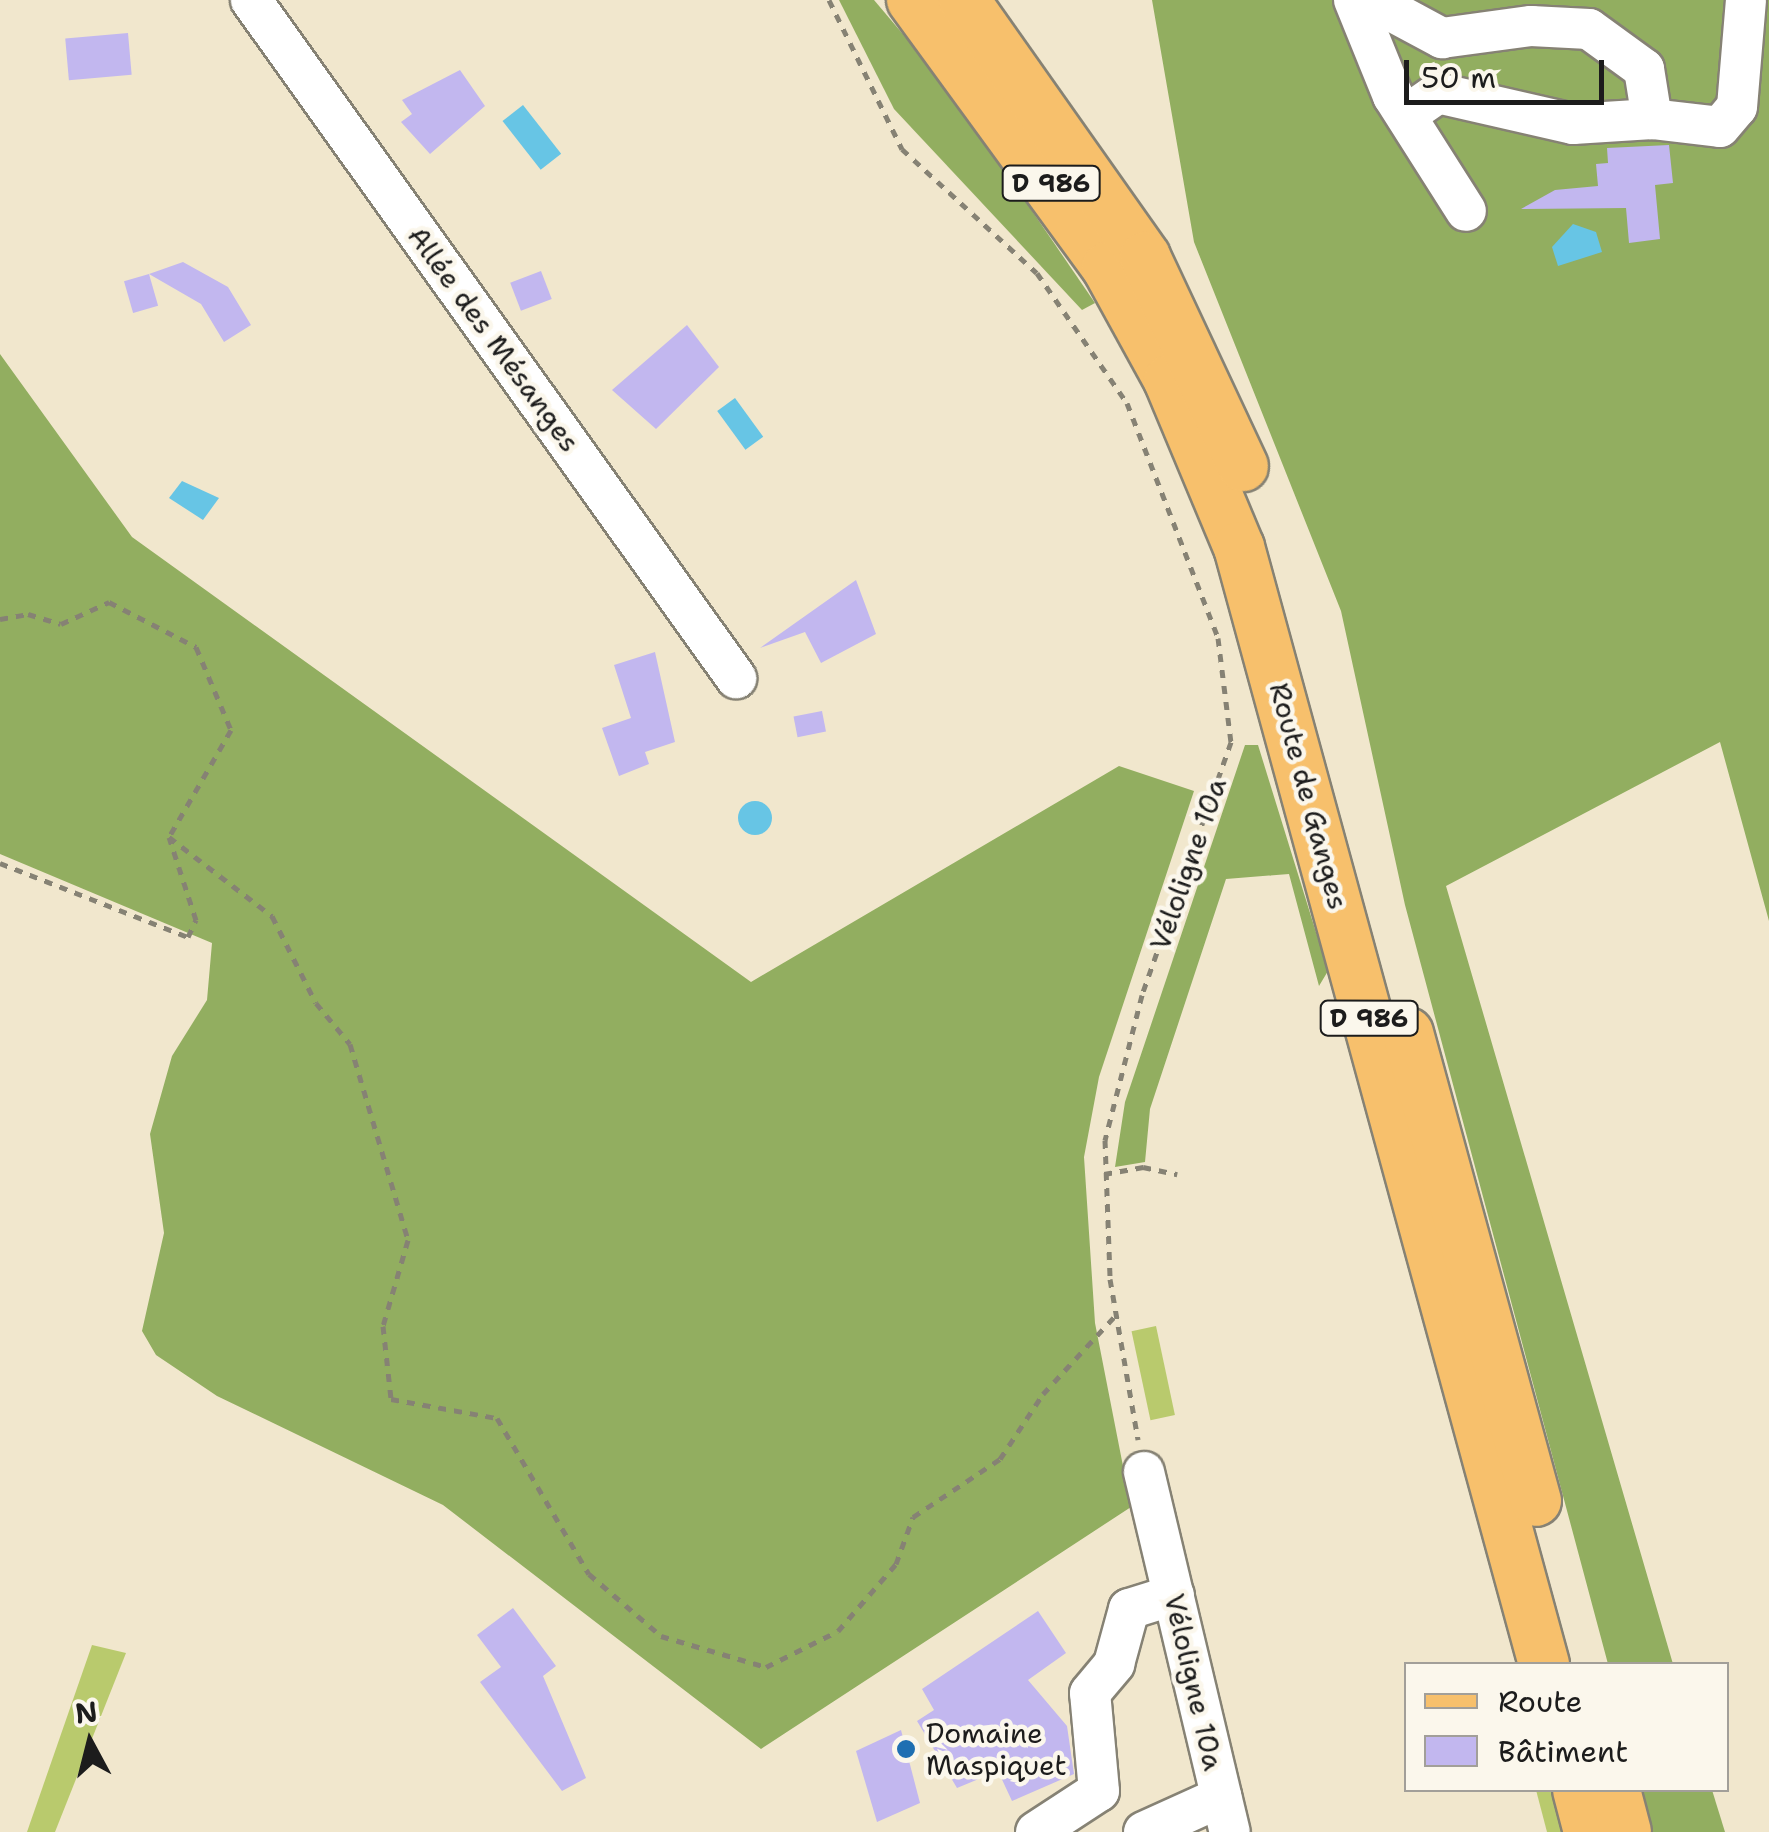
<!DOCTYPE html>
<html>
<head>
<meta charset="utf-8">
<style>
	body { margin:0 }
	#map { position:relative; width:1769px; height:1832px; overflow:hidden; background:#f1e7cd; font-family:"Shantell Sans",sans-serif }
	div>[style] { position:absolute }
	.green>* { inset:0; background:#b9ca6d; transform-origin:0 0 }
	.forest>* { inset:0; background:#92ae60 }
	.water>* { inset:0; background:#67c5e5; transform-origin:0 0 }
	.round { border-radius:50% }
	.building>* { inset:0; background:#c2b7ef; transform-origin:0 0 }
	.path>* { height:5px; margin-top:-2.5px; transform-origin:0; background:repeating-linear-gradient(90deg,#868274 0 8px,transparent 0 16px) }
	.roads { filter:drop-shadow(2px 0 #868274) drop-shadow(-2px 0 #868274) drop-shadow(0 2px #868274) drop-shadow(0 -2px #868274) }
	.minor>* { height:40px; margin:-20px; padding:0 20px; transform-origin:20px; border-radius:20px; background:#fff }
	.major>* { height:50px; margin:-25px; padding:0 25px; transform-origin:25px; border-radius:25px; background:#f7c06c }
	.dots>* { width:28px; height:28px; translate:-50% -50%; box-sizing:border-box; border:5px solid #fbf7ec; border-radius:50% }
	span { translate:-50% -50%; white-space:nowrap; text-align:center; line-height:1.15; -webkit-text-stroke:9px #fbf7ec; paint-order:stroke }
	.shield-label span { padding:2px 8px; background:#fbf7ec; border:2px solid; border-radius:8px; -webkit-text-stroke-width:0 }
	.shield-label { font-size:25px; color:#1c1c1c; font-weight:700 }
	.street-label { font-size:28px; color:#1c1c1c }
	.poi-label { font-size:28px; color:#1c1c1c }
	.left { translate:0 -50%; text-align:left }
	.legend { position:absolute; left:1404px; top:1662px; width:325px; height:130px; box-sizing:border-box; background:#fbf7ec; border:2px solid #a29f99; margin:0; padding:12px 18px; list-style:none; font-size:30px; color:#1c1c1c }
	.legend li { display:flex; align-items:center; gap:20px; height:50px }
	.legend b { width:50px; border:2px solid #a29f99 }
	.north { position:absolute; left:40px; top:1692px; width:100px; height:100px; -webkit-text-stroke:8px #fbf7ec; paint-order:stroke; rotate:353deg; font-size:28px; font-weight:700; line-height:40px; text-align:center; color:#1c1c1c }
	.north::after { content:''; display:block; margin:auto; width:35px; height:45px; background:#1c1c1c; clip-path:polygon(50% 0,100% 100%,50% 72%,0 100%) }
	.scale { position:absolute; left:1404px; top:60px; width:200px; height:45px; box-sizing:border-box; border:5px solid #1c1c1c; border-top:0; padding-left:12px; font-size:30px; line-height:35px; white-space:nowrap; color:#1c1c1c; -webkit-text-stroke:8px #fbf7ec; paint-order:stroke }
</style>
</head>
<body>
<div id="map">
	<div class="green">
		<div style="left:1156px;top:1326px;width:91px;height:25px;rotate:78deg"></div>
		<div style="clip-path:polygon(92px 1645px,126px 1653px,55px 1832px,27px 1832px)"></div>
		<div style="clip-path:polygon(1536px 1790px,1553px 1790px,1565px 1832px,1547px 1832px)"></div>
	</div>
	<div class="forest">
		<div style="clip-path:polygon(839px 0,874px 0,946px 85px,1095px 303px,1082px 310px,894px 109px)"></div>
		<div style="clip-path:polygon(1152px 0,1769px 0,1769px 921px,1720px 742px,1446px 886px,1673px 1664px,1608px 1664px,1405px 905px,1341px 611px,1194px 242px)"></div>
		<div style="clip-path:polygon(0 354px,132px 537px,751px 982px,1119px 766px,1194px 791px,1099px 1077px,1084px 1157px,1095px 1323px,1131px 1507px,761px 1749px,443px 1505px,217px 1396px,156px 1355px,142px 1331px,164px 1233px,150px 1134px,172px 1056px,207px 1000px,212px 943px,0 854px)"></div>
		<div style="clip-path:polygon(1245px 745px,1258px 745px,1328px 971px,1319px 986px,1289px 874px,1226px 879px,1150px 1109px,1145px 1162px,1115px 1167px,1125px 1102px)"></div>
		<div style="clip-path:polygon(1639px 1790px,1712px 1790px,1725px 1832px,1649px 1832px)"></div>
	</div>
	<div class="water">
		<div style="left:523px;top:105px;width:62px;height:26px;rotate:52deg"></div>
		<div style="clip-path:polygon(1573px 224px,1596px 232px,1602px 252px,1558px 266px,1552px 247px)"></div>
		<div style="left:735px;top:398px;width:48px;height:22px;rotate:54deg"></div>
		<div style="clip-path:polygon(182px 481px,219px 498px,203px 520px,169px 498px)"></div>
		<div class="round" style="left:738px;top:801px;width:34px;height:34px"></div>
	</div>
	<div class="building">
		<div style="left:128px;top:33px;width:42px;height:63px;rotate:85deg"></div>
		<div style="clip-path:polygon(460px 70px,485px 106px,430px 154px,401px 122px,412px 114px,402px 100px)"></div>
		<div style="clip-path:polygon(1669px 145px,1673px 183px,1655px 185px,1660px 239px,1629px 243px,1626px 208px,1521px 209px,1555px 190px,1598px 186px,1596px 164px,1608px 163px,1607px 148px)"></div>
		<div style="clip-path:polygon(183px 262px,228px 287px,251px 325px,224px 342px,201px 304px,149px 274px)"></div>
		<div style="left:541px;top:271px;width:30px;height:33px;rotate:69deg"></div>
		<div style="left:149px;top:274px;width:33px;height:26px;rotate:74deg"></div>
		<div style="clip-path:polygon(687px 325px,719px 367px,656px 429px,612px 390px)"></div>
		<div style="clip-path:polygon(856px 580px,876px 634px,821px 663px,805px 632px,760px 648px)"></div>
		<div style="clip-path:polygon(655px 652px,675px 742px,645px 752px,649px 764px,619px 776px,602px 728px,631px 718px,614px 665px)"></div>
		<div style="left:822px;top:711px;width:21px;height:29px;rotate:79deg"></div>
		<div style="clip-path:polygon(513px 1608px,556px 1666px,543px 1676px,586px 1778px,562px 1791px,480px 1682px,501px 1667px,477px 1635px)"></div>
		<div style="clip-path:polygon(1038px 1611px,1066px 1653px,1028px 1680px,1067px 1726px,1074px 1774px,1012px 1801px,998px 1771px,957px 1788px,917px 1721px,934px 1710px,922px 1689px)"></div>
		<div style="clip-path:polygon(901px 1730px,920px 1803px,877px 1822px,856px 1751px)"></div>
	</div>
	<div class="path">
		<div style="left:829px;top:0;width:166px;rotate:63.9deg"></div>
		<div style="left:902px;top:149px;width:183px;rotate:42.6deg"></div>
		<div style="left:1037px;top:273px;width:158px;rotate:55.3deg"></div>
		<div style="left:1127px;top:403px;width:252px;rotate:68.8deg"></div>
		<div style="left:1218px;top:638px;width:105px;rotate:82.9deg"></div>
		<div style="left:1231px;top:742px;width:268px;rotate:109.4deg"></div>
		<div style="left:1142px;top:995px;width:150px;rotate:104.3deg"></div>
		<div style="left:1105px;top:1140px;width:139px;rotate:87.9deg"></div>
		<div style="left:1110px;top:1279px;width:163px;rotate:80.1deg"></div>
		<div style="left:0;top:619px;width:28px;rotate:-10deg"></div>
		<div style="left:28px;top:614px;width:34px;rotate:17deg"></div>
		<div style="left:61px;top:624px;width:53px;rotate:-24.6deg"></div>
		<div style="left:109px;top:602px;width:98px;rotate:27.3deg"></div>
		<div style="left:196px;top:647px;width:90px;rotate:67.1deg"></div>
		<div style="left:231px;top:730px;width:124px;rotate:120.1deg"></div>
		<div style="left:169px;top:837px;width:130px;rotate:37.5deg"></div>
		<div style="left:272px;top:916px;width:97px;rotate:63.2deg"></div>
		<div style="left:316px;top:1003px;width:53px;rotate:50.3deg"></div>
		<div style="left:350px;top:1044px;width:204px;rotate:73.5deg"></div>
		<div style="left:408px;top:1240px;width:90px;rotate:106.2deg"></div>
		<div style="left:383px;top:1326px;width:73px;rotate:83.7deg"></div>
		<div style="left:391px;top:1399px;width:108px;rotate:10.2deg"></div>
		<div style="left:497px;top:1418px;width:181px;rotate:59.5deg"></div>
		<div style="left:589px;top:1574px;width:95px;rotate:40.7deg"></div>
		<div style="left:661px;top:1636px;width:109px;rotate:16.4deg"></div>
		<div style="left:766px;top:1667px;width:80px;rotate:-26.6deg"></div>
		<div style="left:838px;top:1631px;width:89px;rotate:-49.1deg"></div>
		<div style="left:896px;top:1564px;width:50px;rotate:-70.1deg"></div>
		<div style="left:913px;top:1517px;width:105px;rotate:-33.7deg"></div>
		<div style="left:1000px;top:1459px;width:78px;rotate:-56.5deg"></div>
		<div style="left:1043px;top:1394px;width:108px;rotate:-47.3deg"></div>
		<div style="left:0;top:863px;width:202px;rotate:21.5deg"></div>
		<div style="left:188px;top:937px;width:19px;rotate:-65deg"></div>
		<div style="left:196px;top:920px;width:87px;rotate:-108deg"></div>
		<div style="left:1104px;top:1174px;width:40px;rotate:-10deg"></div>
		<div style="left:1143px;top:1167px;width:35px;rotate:12deg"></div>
	</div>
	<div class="roads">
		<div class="minor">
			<div style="left:251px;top:0;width:834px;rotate:54.42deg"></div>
			<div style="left:1354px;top:0;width:104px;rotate:67.9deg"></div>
			<div style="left:1393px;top:96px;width:136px;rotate:57.6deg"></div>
			<div style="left:1371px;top:0;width:81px;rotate:28.2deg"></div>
			<div style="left:1442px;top:38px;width:90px;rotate:-7.7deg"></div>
			<div style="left:1531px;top:26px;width:58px;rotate:3deg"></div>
			<div style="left:1589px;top:29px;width:68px;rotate:36deg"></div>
			<div style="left:1644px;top:69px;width:51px;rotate:80.9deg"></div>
			<div style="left:1652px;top:119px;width:79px;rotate:176.4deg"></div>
			<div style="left:1573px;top:124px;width:139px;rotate:-167.1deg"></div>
			<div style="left:1438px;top:93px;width:37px;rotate:145deg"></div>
			<div style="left:1652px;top:119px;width:68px;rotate:6.7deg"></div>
			<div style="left:1720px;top:127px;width:26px;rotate:-50deg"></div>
			<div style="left:1737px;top:107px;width:107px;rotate:-85.2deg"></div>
			<div style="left:1144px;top:1472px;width:370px;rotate:76.6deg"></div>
			<div style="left:1036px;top:1832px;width:75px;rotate:-33.1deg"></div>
			<div style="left:1099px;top:1791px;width:98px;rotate:-95.2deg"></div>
			<div style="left:1090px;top:1693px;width:38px;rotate:-50deg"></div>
			<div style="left:1114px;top:1664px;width:57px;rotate:-74.7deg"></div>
			<div style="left:1129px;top:1609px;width:47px;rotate:-17.3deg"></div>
			<div style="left:1144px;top:1832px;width:85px;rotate:-24.4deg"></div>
		</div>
		<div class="major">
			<div style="left:912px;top:0;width:331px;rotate:53.9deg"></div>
			<div style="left:1107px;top:267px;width:129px;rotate:61.2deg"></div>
			<div style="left:1169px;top:380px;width:181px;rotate:67.3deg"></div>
			<div style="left:1239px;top:547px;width:1158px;rotate:74.73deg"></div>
			<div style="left:964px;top:0;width:314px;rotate:54.8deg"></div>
			<div style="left:1145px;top:257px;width:231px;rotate:64.9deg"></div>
			<div style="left:1408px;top:1033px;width:485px;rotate:74.7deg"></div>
			<div style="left:1578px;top:1790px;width:43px;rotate:75.3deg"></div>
			<div style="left:1615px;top:1790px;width:43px;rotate:75.3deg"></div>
		</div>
	</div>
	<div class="dots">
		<div style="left:906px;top:1749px;background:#1f6fb2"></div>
	</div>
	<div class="shield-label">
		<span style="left:1051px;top:183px">D 986</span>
		<span style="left:1369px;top:1018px">D 986</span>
	</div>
	<div class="street-label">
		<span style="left:494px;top:339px;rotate:54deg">Allée des Mésanges</span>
		<span style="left:1309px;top:796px;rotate:75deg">Route de Ganges</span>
		<span style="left:1188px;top:864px;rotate:-71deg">Véloligne 10a</span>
		<span style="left:1194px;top:1682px;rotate:77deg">Véloligne 10a</span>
	</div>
	<div class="poi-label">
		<span class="left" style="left:926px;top:1749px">Domaine<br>Maspiquet</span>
	</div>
	<ul class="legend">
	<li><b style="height:12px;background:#f7c06c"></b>Route</li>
	<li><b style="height:28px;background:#c2b7ef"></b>Bâtiment</li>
	</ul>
	<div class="north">N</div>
	<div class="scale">50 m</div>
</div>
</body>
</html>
